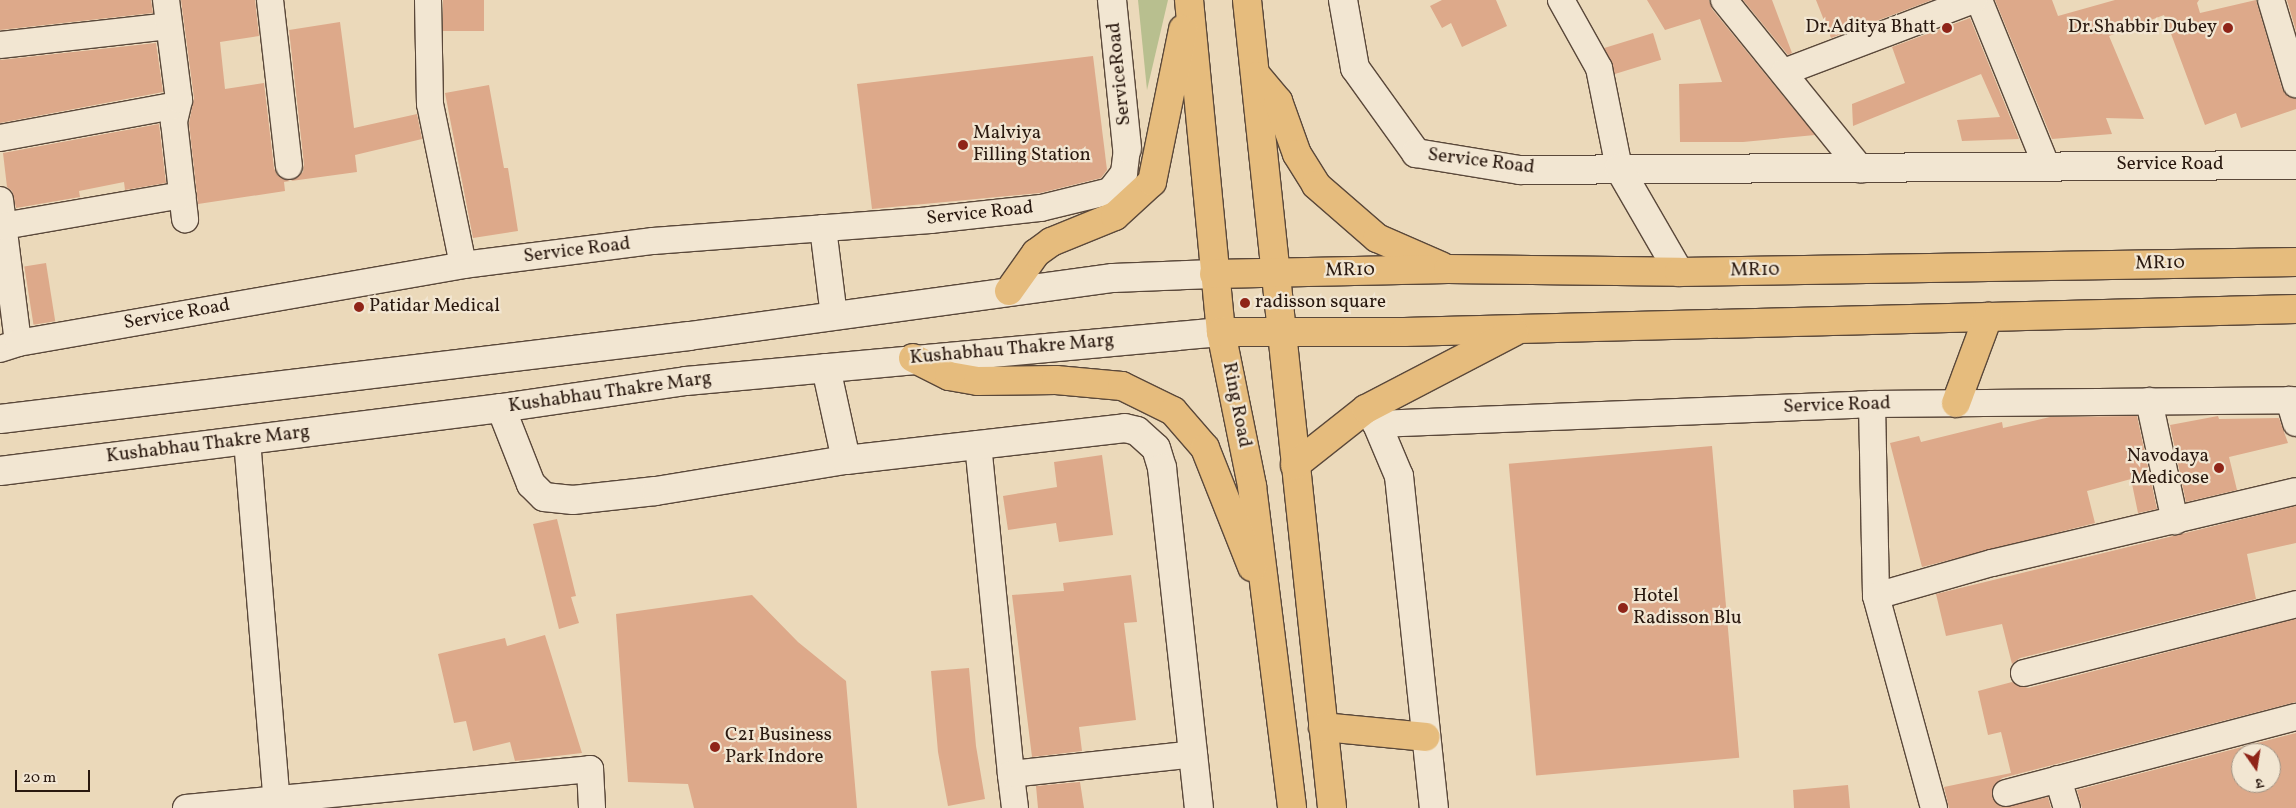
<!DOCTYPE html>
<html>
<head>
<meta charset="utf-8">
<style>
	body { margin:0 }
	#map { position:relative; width:2296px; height:808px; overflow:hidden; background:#ebd9ba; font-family:Vollkorn,"Noto Serif Devanagari",serif }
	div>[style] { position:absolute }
	.green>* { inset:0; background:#b8bf8f }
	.building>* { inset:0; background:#dda98a; transform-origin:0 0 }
	.roads { filter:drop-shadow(1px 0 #5a483a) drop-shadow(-1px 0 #5a483a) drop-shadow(0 1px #5a483a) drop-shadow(0 -1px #5a483a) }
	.minor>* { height:26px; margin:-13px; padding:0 13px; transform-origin:13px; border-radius:13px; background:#f2e6d2 }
	.tertiary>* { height:28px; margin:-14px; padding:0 14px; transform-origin:14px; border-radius:14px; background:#f2e6d2 }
	.secondary>* { height:28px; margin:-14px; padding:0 14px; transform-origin:14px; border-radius:14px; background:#f2e6d2 }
	.primary>* { height:28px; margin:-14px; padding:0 14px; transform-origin:14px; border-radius:14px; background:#e6bc7d }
	.dots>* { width:14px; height:14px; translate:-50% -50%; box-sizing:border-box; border:2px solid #f2e6d2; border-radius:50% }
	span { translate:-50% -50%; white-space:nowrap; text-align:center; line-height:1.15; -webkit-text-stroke:4.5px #f2e6d2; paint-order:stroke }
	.poi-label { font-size:19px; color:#29180f }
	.right { translate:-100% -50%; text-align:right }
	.left { translate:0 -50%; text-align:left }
	.street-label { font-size:19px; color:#29180f }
	.north { position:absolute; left:2231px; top:743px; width:50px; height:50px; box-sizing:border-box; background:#f2e6d2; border:1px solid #a29484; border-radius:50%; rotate:167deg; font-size:14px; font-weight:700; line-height:20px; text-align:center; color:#29180f }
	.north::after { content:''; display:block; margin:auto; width:18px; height:22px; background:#8f2418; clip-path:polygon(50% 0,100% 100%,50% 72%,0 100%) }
	.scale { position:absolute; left:15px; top:770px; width:75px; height:22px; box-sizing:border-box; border:2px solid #29180f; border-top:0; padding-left:6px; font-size:15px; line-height:18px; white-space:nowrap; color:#29180f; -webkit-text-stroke:4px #f2e6d2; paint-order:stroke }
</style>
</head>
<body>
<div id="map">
	<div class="green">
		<div style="clip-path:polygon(1138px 0,1168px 0,1147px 90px)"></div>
	</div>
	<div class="building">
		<div style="clip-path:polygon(0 0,151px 0,153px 13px,0 30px)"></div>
		<div style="clip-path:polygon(181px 0,255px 0,259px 36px,220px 42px,225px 89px,264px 83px,274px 168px,277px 175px,290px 181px,284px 182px,285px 191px,198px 204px,189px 123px,194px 98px)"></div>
		<div style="left:443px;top:0;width:41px;height:31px"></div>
		<div style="clip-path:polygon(1442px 0,1496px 0,1507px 26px,1462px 47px,1451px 23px,1442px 28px,1430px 6px)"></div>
		<div style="clip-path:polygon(1647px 0,1709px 0,1712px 9px,1815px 135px,1743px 142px,1680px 142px,1679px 84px,1722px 82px,1700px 19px,1665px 30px)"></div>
		<div style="clip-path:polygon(1743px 0,1772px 0,1792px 53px,1788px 55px)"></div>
		<div style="clip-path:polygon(1816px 0,1932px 0,1831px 38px)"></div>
		<div style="clip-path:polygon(1995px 0,2052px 0,2058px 16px,2115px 0,2199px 0,2197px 3px,2200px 13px,2256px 0,2282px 88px,2286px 95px,2296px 99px,2296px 109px,2241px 128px,2236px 113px,2205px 125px,2164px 15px,2109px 36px,2144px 119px,2106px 118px,2112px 134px,2052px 139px)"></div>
		<div style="clip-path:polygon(2287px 0,2296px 0,2296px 31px)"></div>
		<div style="clip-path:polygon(1970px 18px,2019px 139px,1962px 141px,1957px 120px,2000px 117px,1981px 74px,1853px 126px,1852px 104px,1905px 83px,1892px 47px)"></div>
		<div style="clip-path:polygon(340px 22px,354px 128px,417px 114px,422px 139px,355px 155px,357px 172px,291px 181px,303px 172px,304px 164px,289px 30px)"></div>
		<div style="left:1653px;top:33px;width:28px;height:51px;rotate:73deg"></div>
		<div style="clip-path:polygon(156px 43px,163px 92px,0 123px,0 60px)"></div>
		<div style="clip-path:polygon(1093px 56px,1107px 170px,1101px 178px,1040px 193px,872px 209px,857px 84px)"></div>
		<div style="clip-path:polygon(489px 85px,504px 168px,508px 168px,518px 231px,473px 238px,445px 93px)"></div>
		<div style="clip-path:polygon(159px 124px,166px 183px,125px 190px,124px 182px,79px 191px,80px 197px,16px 208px,12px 191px,7px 187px,3px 153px)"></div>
		<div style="left:46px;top:263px;width:59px;height:22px;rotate:81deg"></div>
		<div style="clip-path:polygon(2137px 416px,2157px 509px,2138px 513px,2131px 479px,2087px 491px,2095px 523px,1922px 567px,1890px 443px,1919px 436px,1921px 442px,2002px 422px,2003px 428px,2050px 417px)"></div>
		<div style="clip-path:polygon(2218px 416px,2219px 419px,2279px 418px,2288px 443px,2229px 457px,2237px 490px,2186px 502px,2170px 425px)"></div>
		<div style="left:1712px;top:446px;width:313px;height:204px;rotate:85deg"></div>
		<div style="clip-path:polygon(1102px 455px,1113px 535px,1059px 542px,1056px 523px,1008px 530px,1003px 496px,1057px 487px,1054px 462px)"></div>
		<div style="clip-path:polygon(2296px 506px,2296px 543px,2247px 554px,2256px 599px,2020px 658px,2012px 664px,2002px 624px,1946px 636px,1936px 594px)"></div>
		<div style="clip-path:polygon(557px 519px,576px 596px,571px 597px,579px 623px,559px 629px,533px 524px)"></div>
		<div style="clip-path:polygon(1131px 575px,1137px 622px,1124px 623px,1136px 720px,1079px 727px,1082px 751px,1032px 757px,1012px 595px,1064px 591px,1063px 583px)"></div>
		<div style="clip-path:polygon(752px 595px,798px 642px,846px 681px,857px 808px,694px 808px,688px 784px,628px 782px,616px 614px)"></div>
		<div style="clip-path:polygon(2296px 619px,2296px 702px,2002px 778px,1992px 789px,1992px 797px,2002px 807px,2048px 797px,2051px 808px,1949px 808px,1944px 787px,2011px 773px,2001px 732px,1988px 735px,1978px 691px,2012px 682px,2028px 688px)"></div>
		<div style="clip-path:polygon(545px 635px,582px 753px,515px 761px,510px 742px,473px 751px,466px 721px,454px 723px,438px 654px,505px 638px,507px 646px)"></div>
		<div style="clip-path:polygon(969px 668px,976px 746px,985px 799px,948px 806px,938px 752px,931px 671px)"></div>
		<div style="clip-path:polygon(evenodd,2296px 733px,2296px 808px,2082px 808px,2077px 790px,2296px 733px,2241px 753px,2271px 753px,2271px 783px,2241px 783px,2241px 753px)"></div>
		<div style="clip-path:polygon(1080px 782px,1084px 808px,1038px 808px,1036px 786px)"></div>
		<div style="clip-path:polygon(1848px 785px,1850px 808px,1794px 808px,1793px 790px)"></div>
	</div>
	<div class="roads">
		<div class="minor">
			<div style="left:270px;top:0;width:167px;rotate:83.5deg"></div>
			<div style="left:428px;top:0;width:104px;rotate:88.9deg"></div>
			<div style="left:430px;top:104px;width:164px;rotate:78.4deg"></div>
			<div style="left:1561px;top:0;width:78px;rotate:60.8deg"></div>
			<div style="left:1599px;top:68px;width:102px;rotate:78.7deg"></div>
			<div style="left:1724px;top:0;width:218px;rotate:51deg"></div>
			<div style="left:1979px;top:0;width:178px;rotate:67.9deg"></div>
			<div style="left:2271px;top:0;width:88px;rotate:73.4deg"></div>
			<div style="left:0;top:45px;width:170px;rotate:-6.4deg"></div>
			<div style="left:1784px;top:72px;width:203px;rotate:-20.8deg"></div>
			<div style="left:179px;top:100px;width:23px;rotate:103deg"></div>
			<div style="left:174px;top:122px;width:98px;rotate:83.5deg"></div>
			<div style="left:0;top:138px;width:175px;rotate:-10.5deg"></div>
			<div style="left:172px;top:106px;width:9px;rotate:-41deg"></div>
			<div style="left:179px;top:100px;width:101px;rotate:-97.4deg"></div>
			<div style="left:0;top:200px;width:144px;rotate:82.8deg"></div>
			<div style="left:3px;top:226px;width:182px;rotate:-9.8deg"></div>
			<div style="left:823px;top:228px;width:89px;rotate:82.9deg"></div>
			<div style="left:0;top:349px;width:19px;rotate:-18deg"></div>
			<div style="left:18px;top:343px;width:452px;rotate:-9.9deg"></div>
			<div style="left:463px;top:265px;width:192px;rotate:-7.2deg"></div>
			<div style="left:653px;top:241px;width:278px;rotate:-4.3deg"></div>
			<div style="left:930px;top:220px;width:112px;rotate:-6.2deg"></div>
			<div style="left:1041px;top:208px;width:71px;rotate:-13.8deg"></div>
			<div style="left:1110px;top:191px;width:23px;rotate:-52deg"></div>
			<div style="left:1124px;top:173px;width:25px;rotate:-83deg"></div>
			<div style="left:2289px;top:400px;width:24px;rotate:73deg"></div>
			<div style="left:2149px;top:401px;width:123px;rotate:77.8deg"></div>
			<div style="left:1872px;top:404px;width:192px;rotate:88.8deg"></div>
			<div style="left:1876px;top:596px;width:220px;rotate:74.7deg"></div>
			<div style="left:1377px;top:424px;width:495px;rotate:-2.3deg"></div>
			<div style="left:1872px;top:404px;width:424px;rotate:-0.5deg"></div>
			<div style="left:247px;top:440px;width:369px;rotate:85.3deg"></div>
			<div style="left:978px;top:444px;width:332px;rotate:84.3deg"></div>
			<div style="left:1876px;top:596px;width:121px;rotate:-15.9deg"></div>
			<div style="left:1992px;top:563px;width:312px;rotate:-13.3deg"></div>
			<div style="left:2024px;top:673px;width:281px;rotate:-14.2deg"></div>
			<div style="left:2058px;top:779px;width:30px;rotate:73deg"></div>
			<div style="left:2006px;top:793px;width:300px;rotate:-14.7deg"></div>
			<div style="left:186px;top:808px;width:406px;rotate:-5.5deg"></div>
			<div style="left:590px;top:769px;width:39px;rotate:87deg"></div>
			<div style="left:1015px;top:808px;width:34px;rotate:-97deg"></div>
			<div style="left:1011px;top:774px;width:184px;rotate:-6.2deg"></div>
		</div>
		<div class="tertiary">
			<div style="left:1112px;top:0;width:149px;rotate:84.2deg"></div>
			<div style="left:1343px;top:0;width:69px;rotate:80deg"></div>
			<div style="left:1355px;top:68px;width:105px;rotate:54.3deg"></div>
			<div style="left:1416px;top:153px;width:105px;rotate:9.3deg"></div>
			<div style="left:1520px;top:170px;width:776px;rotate:-0.37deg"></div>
			<div style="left:826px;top:368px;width:94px;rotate:77.7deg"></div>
			<div style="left:501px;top:408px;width:82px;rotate:68.5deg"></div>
			<div style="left:531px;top:484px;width:18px;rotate:45deg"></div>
			<div style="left:544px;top:497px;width:29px;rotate:6deg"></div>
			<div style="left:573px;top:500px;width:83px;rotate:-6.2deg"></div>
			<div style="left:656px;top:491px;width:193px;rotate:-9.3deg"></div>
			<div style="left:846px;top:460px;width:281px;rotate:-6.5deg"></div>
			<div style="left:1125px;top:428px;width:12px;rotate:14deg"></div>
			<div style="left:1137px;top:431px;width:25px;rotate:42deg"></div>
			<div style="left:1156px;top:448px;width:21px;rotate:73deg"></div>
			<div style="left:1162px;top:468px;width:342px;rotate:83.8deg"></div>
			<div style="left:1366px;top:409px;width:19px;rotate:54deg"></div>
			<div style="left:1377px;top:424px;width:56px;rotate:67.1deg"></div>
			<div style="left:1399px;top:476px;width:334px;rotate:84deg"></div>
		</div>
		<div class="secondary">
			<div style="left:1619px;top:168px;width:120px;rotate:60deg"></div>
			<div style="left:0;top:419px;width:694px;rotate:-6.87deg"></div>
			<div style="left:689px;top:336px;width:428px;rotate:-7.8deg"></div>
			<div style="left:1113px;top:278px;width:101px;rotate:-2.3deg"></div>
			<div style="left:0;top:471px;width:505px;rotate:-7.17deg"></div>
			<div style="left:501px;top:408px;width:187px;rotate:-8.3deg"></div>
			<div style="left:686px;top:381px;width:537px;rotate:-5.23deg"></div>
		</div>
		<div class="primary">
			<div style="left:1189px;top:0;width:334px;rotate:84.5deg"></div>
			<div style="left:1221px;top:332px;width:157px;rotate:78.6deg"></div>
			<div style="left:1252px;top:486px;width:324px;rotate:82.9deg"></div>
			<div style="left:1247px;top:0;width:812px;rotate:83.99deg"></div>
			<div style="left:1257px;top:76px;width:33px;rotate:50deg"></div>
			<div style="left:1278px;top:101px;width:56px;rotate:70.3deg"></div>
			<div style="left:1297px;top:154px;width:36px;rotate:58deg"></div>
			<div style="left:1316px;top:185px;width:81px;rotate:41deg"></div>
			<div style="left:1377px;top:238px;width:70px;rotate:23.6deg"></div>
			<div style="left:1214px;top:274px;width:234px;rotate:-1.2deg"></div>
			<div style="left:1448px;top:269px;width:231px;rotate:0.7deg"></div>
			<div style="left:1679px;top:272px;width:617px;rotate:-0.93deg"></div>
			<div style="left:1009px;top:291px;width:47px;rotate:-54.6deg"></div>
			<div style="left:1036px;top:253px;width:19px;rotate:-36deg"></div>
			<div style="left:1051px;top:242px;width:69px;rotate:-22.1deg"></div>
			<div style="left:1115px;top:216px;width:50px;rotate:-42.6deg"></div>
			<div style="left:1152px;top:182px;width:156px;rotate:-78.5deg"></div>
			<div style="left:1221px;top:332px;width:183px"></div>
			<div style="left:1404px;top:332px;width:892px;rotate:-1.48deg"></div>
			<div style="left:913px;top:358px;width:40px;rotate:26.6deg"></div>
			<div style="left:949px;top:376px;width:29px;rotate:10deg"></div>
			<div style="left:978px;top:381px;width:78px;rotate:-0.7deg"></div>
			<div style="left:1056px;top:380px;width:66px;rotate:5.2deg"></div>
			<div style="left:1122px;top:386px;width:57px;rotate:26.1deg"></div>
			<div style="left:1173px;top:411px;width:49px;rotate:49.1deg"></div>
			<div style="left:1205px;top:448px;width:128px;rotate:68.4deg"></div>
			<div style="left:1956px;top:403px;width:92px;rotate:-69.6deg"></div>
			<div style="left:1295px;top:465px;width:90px;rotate:-38.3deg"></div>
			<div style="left:1366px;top:409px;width:167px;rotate:-27.5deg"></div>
			<div style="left:1323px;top:727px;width:103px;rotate:5.5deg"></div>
		</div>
	</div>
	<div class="dots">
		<div style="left:1947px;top:28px;background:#8f2418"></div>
		<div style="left:2228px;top:28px;background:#8f2418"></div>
		<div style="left:963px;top:145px;background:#8f2418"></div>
		<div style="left:1245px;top:303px;background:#8f2418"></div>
		<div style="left:359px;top:307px;background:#8f2418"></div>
		<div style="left:2219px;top:468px;background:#8f2418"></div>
		<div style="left:1623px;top:608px;background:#8f2418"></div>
		<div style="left:715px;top:747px;background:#8f2418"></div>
	</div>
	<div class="poi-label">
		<span class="right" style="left:1936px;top:28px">Dr.Aditya Bhatt</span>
		<span class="right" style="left:2217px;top:28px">Dr.Shabbir Dubey</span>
		<span class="left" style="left:973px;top:145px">Malviya<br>Filling Station</span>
		<span class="left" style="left:1255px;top:303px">radisson square</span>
		<span class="left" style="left:369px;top:307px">Patidar Medical</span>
		<span class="right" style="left:2209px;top:468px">Navodaya<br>Medicose</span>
		<span class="left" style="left:1633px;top:608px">Hotel<br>Radisson Blu</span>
		<span class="left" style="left:725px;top:747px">C21 Business<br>Park Indore</span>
	</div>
	<div class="street-label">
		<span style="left:1120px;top:74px;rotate:-96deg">ServiceRoad</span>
		<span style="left:1481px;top:162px;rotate:7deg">Service Road</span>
		<span style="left:2170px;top:165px">Service Road</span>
		<span style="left:980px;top:214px;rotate:-6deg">Service Road</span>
		<span style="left:577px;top:251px;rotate:-7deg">Service Road</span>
		<span style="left:2160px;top:264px;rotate:-1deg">MR10</span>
		<span style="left:1350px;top:271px;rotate:-1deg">MR10</span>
		<span style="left:1755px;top:271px;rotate:-1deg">MR10</span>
		<span style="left:177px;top:315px;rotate:-10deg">Service Road</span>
		<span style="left:1012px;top:350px;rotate:-5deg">Kushabhau Thakre Marg</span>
		<span style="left:610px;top:393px;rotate:-8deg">Kushabhau Thakre Marg</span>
		<span style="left:1236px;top:405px;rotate:79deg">Ring Road</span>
		<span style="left:1837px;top:406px;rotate:-2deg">Service Road</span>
		<span style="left:208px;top:445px;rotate:-7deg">Kushabhau Thakre Marg</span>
	</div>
	<div class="north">उ</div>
	<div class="scale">20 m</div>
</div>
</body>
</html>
